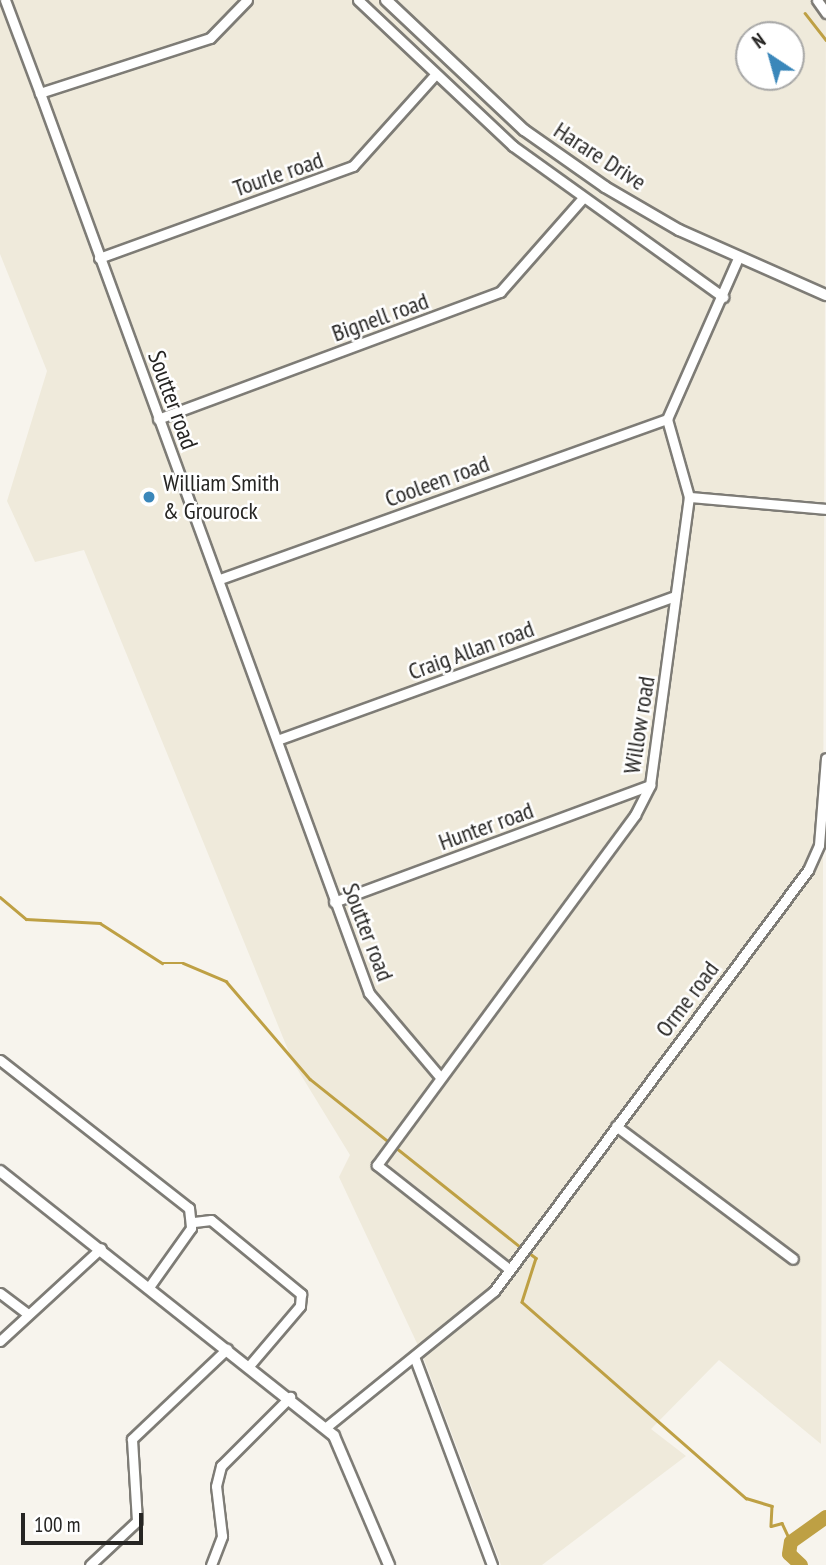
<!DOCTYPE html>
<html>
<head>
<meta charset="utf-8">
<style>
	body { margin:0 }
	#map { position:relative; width:826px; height:1565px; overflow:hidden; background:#f7f4ed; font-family:"PT Sans Narrow",sans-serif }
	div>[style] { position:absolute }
	.built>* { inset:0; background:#efeadb }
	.stream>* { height:2.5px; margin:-1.25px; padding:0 1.25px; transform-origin:1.25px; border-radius:1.25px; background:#bea044 }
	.river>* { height:14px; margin:-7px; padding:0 7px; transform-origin:7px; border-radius:7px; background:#bea044 }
	.roads { filter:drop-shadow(2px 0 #7e7c76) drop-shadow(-2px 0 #7e7c76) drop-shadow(0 2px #7e7c76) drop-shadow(0 -2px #7e7c76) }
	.minor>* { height:9px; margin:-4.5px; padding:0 4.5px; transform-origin:4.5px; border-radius:4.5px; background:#fff }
	.tertiary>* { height:10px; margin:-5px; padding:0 5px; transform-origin:5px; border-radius:5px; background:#fff }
	.dots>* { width:19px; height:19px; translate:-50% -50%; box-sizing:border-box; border:4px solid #fff; border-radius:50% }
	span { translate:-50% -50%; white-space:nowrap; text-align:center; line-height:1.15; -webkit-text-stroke:5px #fff; paint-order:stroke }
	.street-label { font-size:24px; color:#262523 }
	.poi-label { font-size:24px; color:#262523 }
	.left { translate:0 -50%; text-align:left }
	.north { position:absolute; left:735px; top:21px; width:70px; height:70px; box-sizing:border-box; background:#fff; border:2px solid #a8a8a7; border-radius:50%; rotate:324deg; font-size:19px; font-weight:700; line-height:28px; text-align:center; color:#262523 }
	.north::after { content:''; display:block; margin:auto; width:24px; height:32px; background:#3a87ba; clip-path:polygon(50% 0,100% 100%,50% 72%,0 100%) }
	.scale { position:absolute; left:21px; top:1513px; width:122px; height:32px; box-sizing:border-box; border:4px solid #262523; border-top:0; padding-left:9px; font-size:21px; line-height:24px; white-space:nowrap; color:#262523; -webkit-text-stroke:5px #fff; paint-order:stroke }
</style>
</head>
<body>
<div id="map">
	<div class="built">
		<div style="clip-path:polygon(evenodd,0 0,826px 0,821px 1444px,719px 1360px,651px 1429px,686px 1456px,542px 1565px,501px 1565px,422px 1354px,339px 1177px,350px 1155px,293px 1062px,84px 550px,35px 562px,7px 501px,47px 371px,0 254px,0 0,749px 35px,791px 35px,791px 77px,749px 77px,749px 35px)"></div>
	</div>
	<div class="stream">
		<div style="left:805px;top:13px;width:34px;rotate:52deg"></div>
		<div style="left:0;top:897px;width:34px;rotate:40deg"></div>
		<div style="left:26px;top:919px;width:74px;rotate:3.1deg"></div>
		<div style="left:100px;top:923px;width:74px;rotate:32.8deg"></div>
		<div style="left:162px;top:963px;width:21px"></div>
		<div style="left:183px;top:963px;width:47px;rotate:22.7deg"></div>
		<div style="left:226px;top:981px;width:129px;rotate:49.4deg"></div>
		<div style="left:310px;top:1079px;width:271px;rotate:38.6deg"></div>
		<div style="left:528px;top:1252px;width:10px;rotate:37deg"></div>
		<div style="left:536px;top:1258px;width:46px;rotate:107.7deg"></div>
		<div style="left:522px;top:1302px;width:298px;rotate:41.2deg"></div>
		<div style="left:746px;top:1498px;width:27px;rotate:17deg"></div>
		<div style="left:772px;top:1506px;width:20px;rotate:93deg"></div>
		<div style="left:771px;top:1526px;width:11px;rotate:-15deg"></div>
		<div style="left:782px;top:1523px;width:21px;rotate:65deg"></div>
	</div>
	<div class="river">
		<div style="left:801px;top:1565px;width:16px;rotate:-137deg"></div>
		<div style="left:789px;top:1554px;width:12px;rotate:-81deg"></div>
		<div style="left:791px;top:1542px;width:43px;rotate:-35.5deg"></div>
	</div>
	<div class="roads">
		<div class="minor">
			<div style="left:5px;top:0;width:99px;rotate:69.4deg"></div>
			<div style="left:247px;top:0;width:53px;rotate:134.2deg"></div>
			<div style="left:210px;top:38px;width:179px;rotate:162.1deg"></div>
			<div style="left:40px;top:93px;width:958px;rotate:69.92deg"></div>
			<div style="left:369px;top:993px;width:110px;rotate:49.8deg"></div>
			<div style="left:358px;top:0;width:213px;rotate:43.3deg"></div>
			<div style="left:513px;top:146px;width:259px;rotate:35.7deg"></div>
			<div style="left:817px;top:0;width:16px;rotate:55deg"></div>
			<div style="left:99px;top:258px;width:270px;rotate:-19.9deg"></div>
			<div style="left:353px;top:166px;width:122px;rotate:-48deg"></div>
			<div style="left:158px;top:419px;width:365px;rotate:-20.4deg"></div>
			<div style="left:500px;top:292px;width:123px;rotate:-48.6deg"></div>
			<div style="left:689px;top:497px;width:138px;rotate:5deg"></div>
			<div style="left:220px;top:579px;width:475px;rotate:-19.7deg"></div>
			<div style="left:280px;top:739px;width:420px;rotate:-19.9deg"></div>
			<div style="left:334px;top:902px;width:337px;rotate:-20.3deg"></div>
			<div style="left:0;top:1060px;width:240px;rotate:38.1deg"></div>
			<div style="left:189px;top:1208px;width:20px;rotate:84deg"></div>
			<div style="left:191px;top:1228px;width:72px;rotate:125.4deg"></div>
			<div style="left:616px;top:1126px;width:221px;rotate:36.9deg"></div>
			<div style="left:194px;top:1222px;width:17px;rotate:-7deg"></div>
			<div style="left:211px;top:1220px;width:117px;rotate:39.4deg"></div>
			<div style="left:301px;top:1294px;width:12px;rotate:95deg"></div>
			<div style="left:300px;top:1306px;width:79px;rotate:130.4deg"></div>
			<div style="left:509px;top:1269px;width:168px;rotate:-141.8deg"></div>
			<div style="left:377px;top:1165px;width:435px;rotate:-53.6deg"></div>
			<div style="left:635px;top:815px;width:34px;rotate:-63deg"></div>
			<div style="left:650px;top:785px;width:291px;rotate:-82.3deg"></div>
			<div style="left:689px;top:497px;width:81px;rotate:-105.8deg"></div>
			<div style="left:667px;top:419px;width:176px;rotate:-66.2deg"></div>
			<div style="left:0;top:1293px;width:35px;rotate:37deg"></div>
			<div style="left:0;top:1341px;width:137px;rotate:-42.6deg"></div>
			<div style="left:415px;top:1359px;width:220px;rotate:69.5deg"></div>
			<div style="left:325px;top:1428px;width:218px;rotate:-39deg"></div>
			<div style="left:494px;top:1291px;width:525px;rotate:-53.28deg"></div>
			<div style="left:808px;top:870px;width:27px;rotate:-66deg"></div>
			<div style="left:819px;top:845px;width:87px;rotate:-85.4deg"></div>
			<div style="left:90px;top:1565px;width:64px;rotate:-43.1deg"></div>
			<div style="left:137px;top:1521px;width:82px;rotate:-93.5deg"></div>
			<div style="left:132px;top:1439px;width:131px;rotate:-43.5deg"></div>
			<div style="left:211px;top:1565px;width:31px;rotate:-69deg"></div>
			<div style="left:222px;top:1536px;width:50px;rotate:-96.8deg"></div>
			<div style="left:216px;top:1486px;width:21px;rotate:-76deg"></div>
			<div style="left:221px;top:1466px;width:98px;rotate:-45deg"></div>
		</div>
		<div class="tertiary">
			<div style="left:386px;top:0;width:190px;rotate:43.3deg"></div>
			<div style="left:524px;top:130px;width:99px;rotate:35.1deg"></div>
			<div style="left:605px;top:187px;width:86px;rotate:30.2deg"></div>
			<div style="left:679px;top:230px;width:161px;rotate:23.9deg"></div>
			<div style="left:0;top:1171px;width:426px;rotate:38.4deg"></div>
			<div style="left:334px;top:1436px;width:140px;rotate:66.9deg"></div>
		</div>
	</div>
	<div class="dots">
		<div style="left:149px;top:497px;background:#3a87ba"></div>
	</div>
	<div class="street-label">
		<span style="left:600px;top:156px;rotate:33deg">Harare Drive</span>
		<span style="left:278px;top:174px;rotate:-19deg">Tourle road</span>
		<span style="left:380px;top:317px;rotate:-20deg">Bignell road</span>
		<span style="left:173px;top:400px;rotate:70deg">Soutter road</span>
		<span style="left:437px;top:481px;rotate:-20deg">Cooleen road</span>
		<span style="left:471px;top:650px;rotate:-20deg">Craig Allan road</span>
		<span style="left:639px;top:725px;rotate:-81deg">Willow road</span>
		<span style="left:486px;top:826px;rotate:-20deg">Hunter road</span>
		<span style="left:368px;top:932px;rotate:69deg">Soutter road</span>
		<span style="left:687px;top:999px;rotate:-53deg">Orme road</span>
	</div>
	<div class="poi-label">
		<span class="left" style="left:163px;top:497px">William Smith<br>&amp; Grourock</span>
	</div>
	<div class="north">N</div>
	<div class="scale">100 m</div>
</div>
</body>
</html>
